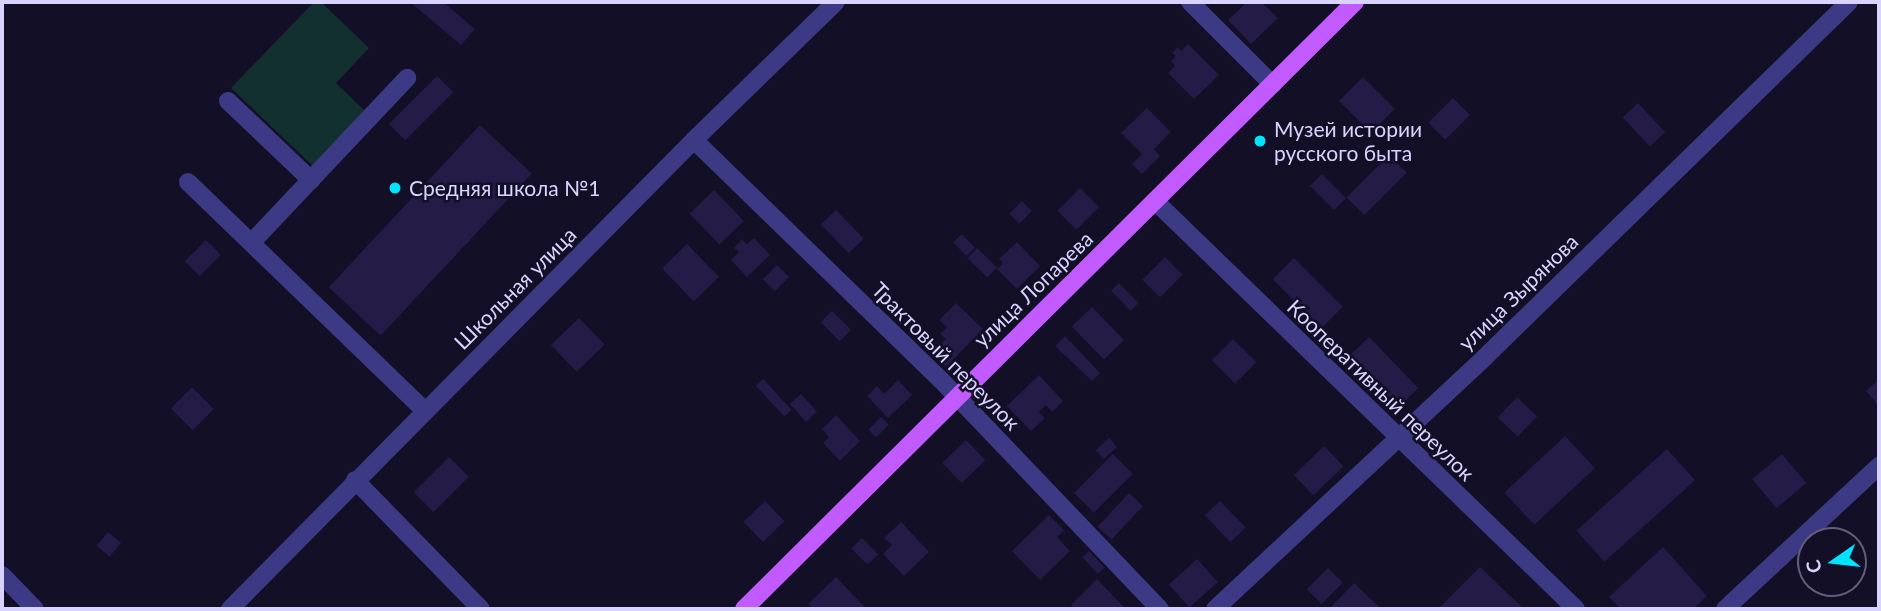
<!DOCTYPE html>
<html>
<head>
<meta charset="utf-8">
<style>
	body { margin:0 }
	#map { position:relative; width:1881px; height:611px; overflow:hidden; background:#130f26; font-family:Lato,sans-serif }
	div>[style] { position:absolute }
	.green>* { inset:0; background:#12302f }
	.building>* { inset:0; background:#241b47; transform-origin:0 0 }
	.minor>* { height:18px; margin:-9px; padding:0 9px; transform-origin:9px; border-radius:9px; background:#3d3a85 }
	.major>* { height:18px; margin:-9px; padding:0 9px; transform-origin:9px; border-radius:9px; background:#c25bff }
	.dots>* { width:19px; height:19px; translate:-50% -50%; box-sizing:border-box; border:4px solid #130f26; border-radius:50% }
	span { translate:-50% -50%; white-space:nowrap; text-align:center; line-height:1.15; -webkit-text-stroke:5px #130f26; paint-order:stroke }
	.poi-label { font-size:21px; color:#d9d4ff }
	.left { translate:0 -50%; text-align:left }
	.street-label { font-size:21px; color:#d9d4ff }
	.frame { position:absolute; inset:0; border:4px solid #d9d4ff; pointer-events:none }
	.north { position:absolute; left:1797px; top:527px; width:70px; height:70px; box-sizing:border-box; background:#130f26; border:2px solid #625e7d; border-radius:50%; rotate:256deg; font-size:19px; font-weight:700; line-height:28px; text-align:center; color:#d9d4ff }
	.north::after { content:''; display:block; margin:auto; width:24px; height:32px; background:#00e5ff; clip-path:polygon(50% 0,100% 100%,50% 72%,0 100%) }
</style>
</head>
<body>
<div id="map">
	<div class="green">
		<div style="clip-path:polygon(314px 2px,321px 2px,369px 48px,336px 83px,366px 112px,314px 167px,231px 88px)"></div>
	</div>
	<div class="building">
		<div style="clip-path:polygon(410px 2px,443px 2px,475px 29px,461px 45px)"></div>
		<div style="clip-path:polygon(1247px 2px,1261px 2px,1278px 18px,1251px 44px,1228px 20px)"></div>
		<div style="clip-path:polygon(1188px 44px,1219px 75px,1194px 99px,1168px 73px,1175px 66px,1171px 61px,1176px 56px,1172px 53px,1178px 47px,1181px 51px)"></div>
		<div style="left:437px;top:76px;width:23px;height:68px;rotate:45deg"></div>
		<div style="left:1363px;top:77px;width:45px;height:34px;rotate:45deg"></div>
		<div style="left:1453px;top:98px;width:24px;height:35px;rotate:45deg"></div>
		<div style="left:1638px;top:103px;width:40px;height:21px;rotate:47deg"></div>
		<div style="clip-path:polygon(1147px 108px,1171px 132px,1154px 149px,1160px 156px,1142px 174px,1132px 164px,1142px 154px,1121px 133px)"></div>
		<div style="left:480px;top:125px;width:71px;height:222px;rotate:43deg"></div>
		<div style="left:1389px;top:155px;width:25px;height:60px;rotate:45deg"></div>
		<div style="left:1322px;top:174px;width:34px;height:17px;rotate:45deg"></div>
		<div style="left:1080px;top:188px;width:27px;height:32px;rotate:45deg"></div>
		<div style="left:714px;top:190px;width:43px;height:34px;rotate:46deg"></div>
		<div style="left:1022px;top:201px;width:14px;height:18px;rotate:45deg"></div>
		<div style="left:836px;top:210px;width:40px;height:21px;rotate:46deg"></div>
		<div style="left:962px;top:234px;width:19px;height:12px;rotate:47deg"></div>
		<div style="clip-path:polygon(754px 238px,770px 255px,747px 277px,731px 260px,739px 252px,734px 248px,742px 239px,747px 244px)"></div>
		<div style="left:206px;top:240px;width:21px;height:30px;rotate:45deg"></div>
		<div style="clip-path:polygon(1017px 242px,1040px 266px,1017px 289px,997px 269px,1003px 263px,999px 259px)"></div>
		<div style="left:687px;top:244px;width:46px;height:35px;rotate:46deg"></div>
		<div style="left:977px;top:248px;width:28px;height:14px;rotate:44deg"></div>
		<div style="left:1165px;top:257px;width:25px;height:32px;rotate:45deg"></div>
		<div style="left:1294px;top:258px;width:69px;height:30px;rotate:45deg"></div>
		<div style="left:777px;top:265px;width:17px;height:20px;rotate:45deg"></div>
		<div style="left:1119px;top:283px;width:28px;height:11px;rotate:46deg"></div>
		<div style="clip-path:polygon(956px 303px,983px 329px,946px 367px,932px 353px,946px 339px,940px 334px,947px 327px,939px 320px)"></div>
		<div style="left:1092px;top:307px;width:46px;height:28px;rotate:46deg"></div>
		<div style="left:832px;top:311px;width:27px;height:16px;rotate:45deg"></div>
		<div style="left:579px;top:318px;width:37px;height:39px;rotate:46deg"></div>
		<div style="clip-path:polygon(1065px 336px,1100px 373px,1092px 381px,1055px 346px)"></div>
		<div style="left:1369px;top:337px;width:71px;height:30px;rotate:46deg"></div>
		<div style="left:1233px;top:339px;width:33px;height:30px;rotate:45deg"></div>
		<div style="clip-path:polygon(1039px 375px,1063px 401px,1052px 412px,1046px 405px,1039px 412px,1045px 418px,1031px 431px,1007px 406px)"></div>
		<div style="left:763px;top:379px;width:42px;height:10px;rotate:47deg"></div>
		<div style="clip-path:polygon(1879px 379px,1879px 406px,1866px 391px)"></div>
		<div style="clip-path:polygon(898px 380px,912px 395px,888px 418px,867px 396px,877px 386px,884px 394px)"></div>
		<div style="left:192px;top:387px;width:31px;height:30px;rotate:45deg"></div>
		<div style="left:801px;top:394px;width:24px;height:15px;rotate:48deg"></div>
		<div style="left:1517px;top:397px;width:28px;height:28px;rotate:44deg"></div>
		<div style="clip-path:polygon(836px 415px,860px 441px,840px 461px,823px 443px,829px 437px,822px 429px)"></div>
		<div style="left:881px;top:417px;width:11px;height:18px;rotate:45deg"></div>
		<div style="left:1565px;top:436px;width:44px;height:83px;rotate:47deg"></div>
		<div style="left:1109px;top:438px;width:12px;height:18px;rotate:48deg"></div>
		<div style="left:966px;top:440px;width:28px;height:33px;rotate:46deg"></div>
		<div style="left:1324px;top:446px;width:28px;height:42px;rotate:46deg"></div>
		<div style="left:1667px;top:449px;width:42px;height:122px;rotate:48deg"></div>
		<div style="left:1113px;top:454px;width:28px;height:55px;rotate:45deg"></div>
		<div style="left:1782px;top:454px;width:38px;height:39px;rotate:50deg"></div>
		<div style="left:449px;top:457px;width:28px;height:50px;rotate:45deg"></div>
		<div style="left:1129px;top:493px;width:19px;height:46px;rotate:43deg"></div>
		<div style="left:765px;top:501px;width:28px;height:30px;rotate:46deg"></div>
		<div style="left:1220px;top:501px;width:37px;height:21px;rotate:46deg"></div>
		<div style="clip-path:polygon(1049px 515px,1064px 530px,1057px 537px,1070px 551px,1040px 580px,1012px 551px)"></div>
		<div style="clip-path:polygon(901px 522px,929px 552px,904px 576px,883px 554px,892px 545px,884px 538px)"></div>
		<div style="left:108px;top:532px;width:17px;height:18px;rotate:40deg"></div>
		<div style="left:862px;top:538px;width:23px;height:15px;rotate:45deg"></div>
		<div style="clip-path:polygon(1663px 547px,1707px 596px,1693px 609px,1621px 609px,1609px 597px)"></div>
		<div style="left:1089px;top:551px;width:23px;height:9px;rotate:47deg"></div>
		<div style="left:1197px;top:559px;width:31px;height:38px;rotate:48deg"></div>
		<div style="clip-path:polygon(1480px 567px,1524px 609px,1438px 609px)"></div>
		<div style="left:1328px;top:568px;width:21px;height:30px;rotate:45deg"></div>
		<div style="clip-path:polygon(836px 577px,856px 598px,867px 609px,814px 609px,808px 604px)"></div>
		<div style="clip-path:polygon(1097px 579px,1124px 607px,1121px 609px,1075px 609px,1071px 605px)"></div>
		<div style="clip-path:polygon(1354px 583px,1381px 609px,1329px 609px)"></div>
	</div>
	<div class="minor">
		<div style="left:1190px;top:2px;width:117px;rotate:45deg"></div>
		<div style="left:228px;top:101px;width:115px;rotate:43.6deg"></div>
		<div style="left:694px;top:140px;width:344px;rotate:44.2deg"></div>
		<div style="left:941px;top:380px;width:317px;rotate:46.3deg"></div>
		<div style="left:188px;top:182px;width:330px;rotate:44deg"></div>
		<div style="left:1155px;top:201px;width:586px;rotate:44.1deg"></div>
		<div style="left:252px;top:242px;width:226px;rotate:-46.6deg"></div>
		<div style="left:355px;top:480px;width:180px;rotate:45.7deg"></div>
		<div style="left:2px;top:575px;width:47px;rotate:45.9deg"></div>
		<div style="left:230px;top:609px;width:660px;rotate:-45.31deg"></div>
		<div style="left:694px;top:140px;width:198px;rotate:-44.2deg"></div>
		<div style="left:1215px;top:609px;width:369px;rotate:-43deg"></div>
		<div style="left:1485px;top:357px;width:508px;rotate:-44.28deg"></div>
		<div style="left:1725px;top:609px;width:210px;rotate:-42.9deg"></div>
	</div>
	<div class="major">
		<div style="left:744px;top:609px;width:861px;rotate:-44.81deg"></div>
	</div>
	<div class="dots">
		<div style="left:1260px;top:141px;background:#00e5ff"></div>
		<div style="left:395px;top:188px;background:#00e5ff"></div>
	</div>
	<div class="poi-label">
		<span class="left" style="left:1274px;top:141px">Музей истории<br>русского быта</span>
		<span class="left" style="left:409px;top:188px">Средняя школа №1</span>
	</div>
	<div class="street-label">
		<span style="left:515px;top:288px;rotate:-45deg">Школьная улица</span>
		<span style="left:1033px;top:289px;rotate:-44deg">улица Лопарева</span>
		<span style="left:1518px;top:292px;rotate:-44deg">улица Зырянова</span>
		<span style="left:946px;top:356px;rotate:45deg">Трактовый переулок</span>
		<span style="left:1381px;top:390px;rotate:44deg">Кооперативный переулок</span>
	</div>
	<div class="frame"></div>
	<div class="north">С</div>
</div>
</body>
</html>
